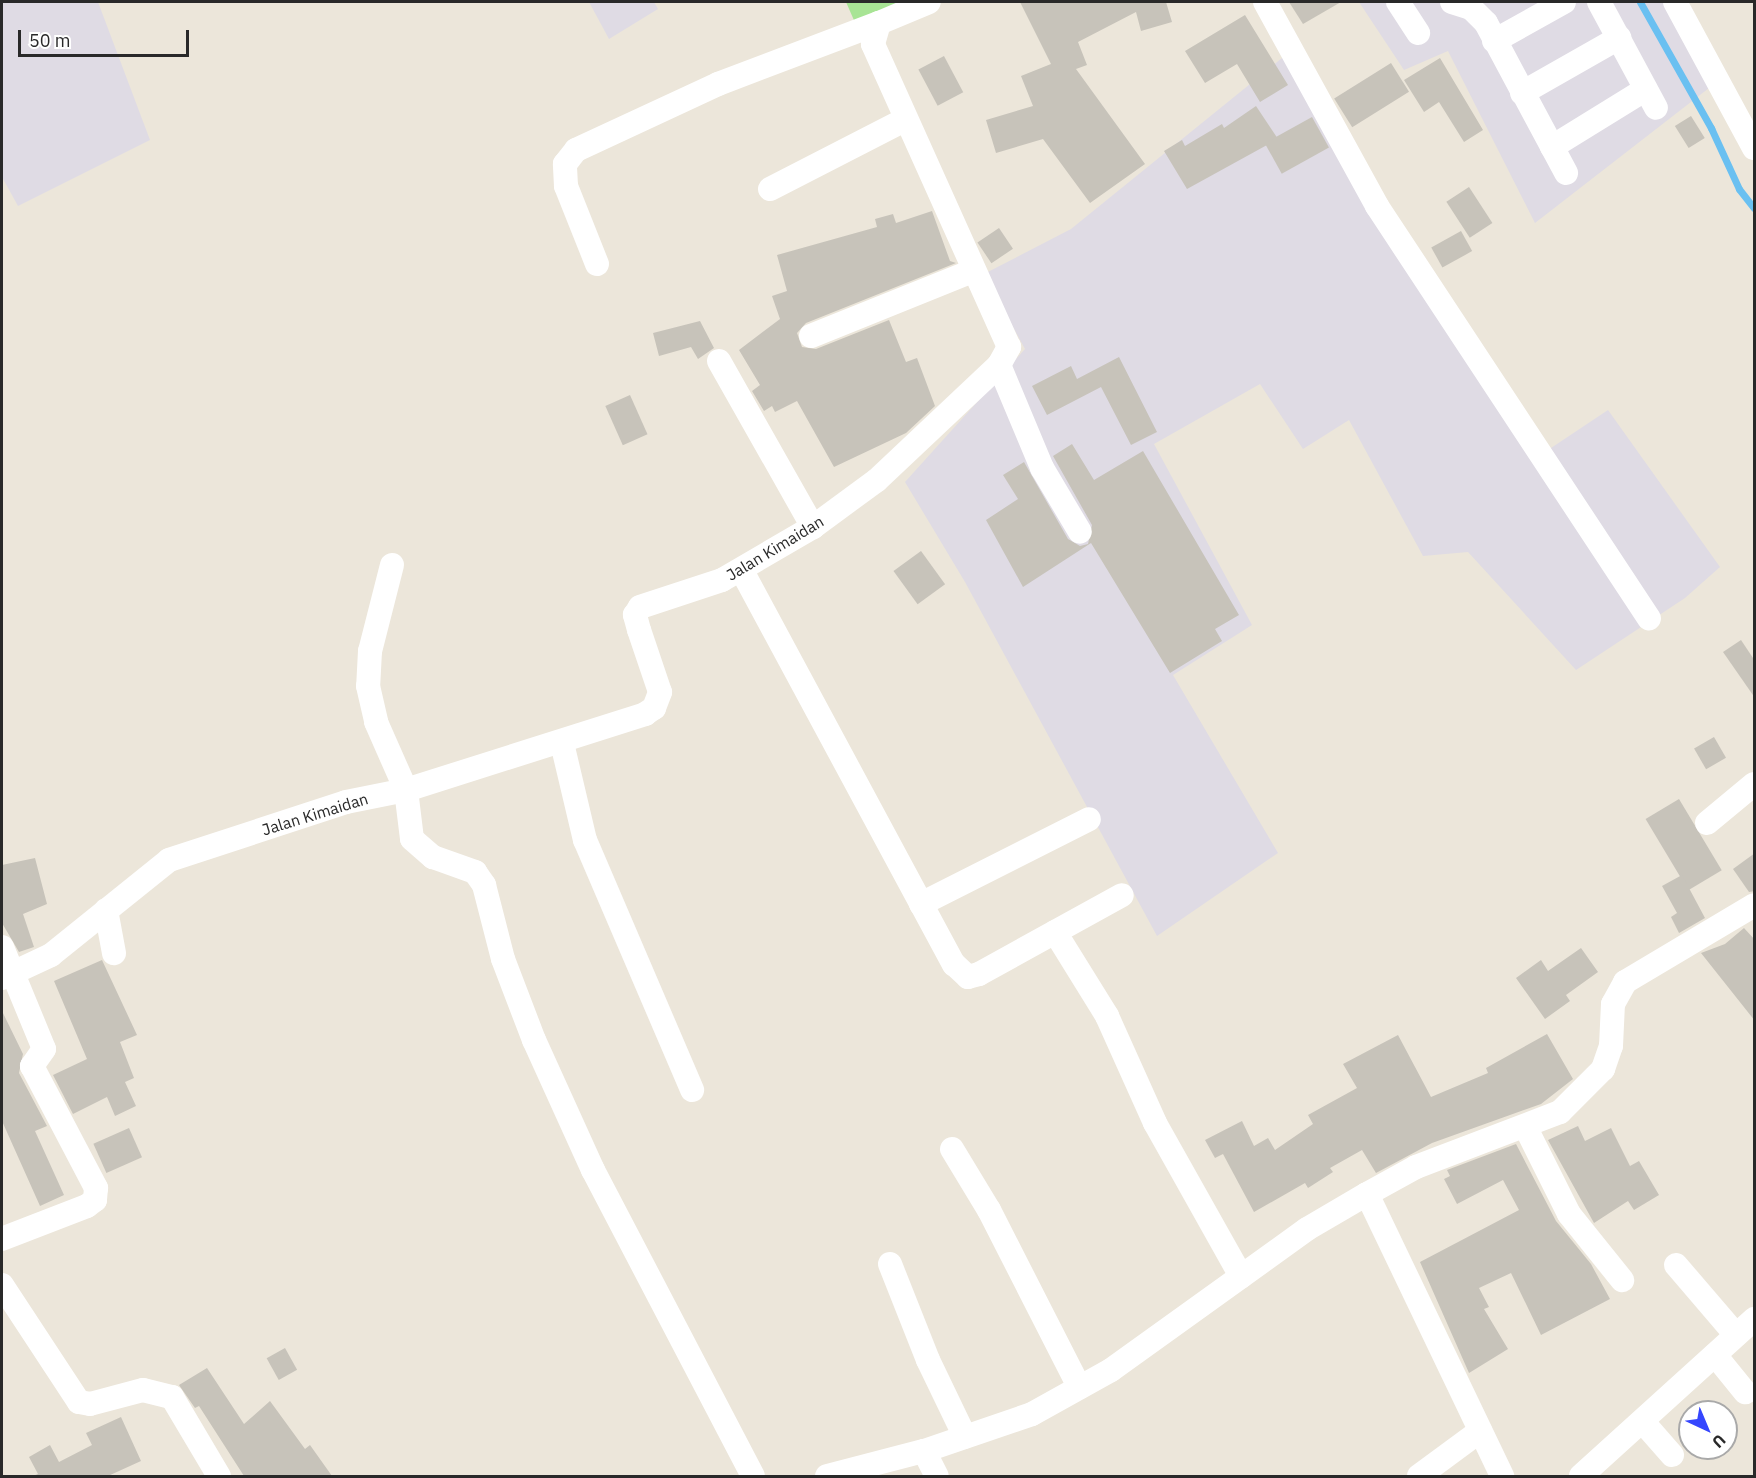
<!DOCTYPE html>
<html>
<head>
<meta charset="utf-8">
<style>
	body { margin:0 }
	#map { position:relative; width:1756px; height:1478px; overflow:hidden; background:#ece6da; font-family:"IBM Plex Sans",sans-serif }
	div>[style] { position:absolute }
	.industrial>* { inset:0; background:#dfdbe4 }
	.green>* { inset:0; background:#a8e495 }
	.stream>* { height:7px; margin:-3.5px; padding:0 3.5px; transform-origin:3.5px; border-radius:3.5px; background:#6ac0f1 }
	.building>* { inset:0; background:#c7c3ba; transform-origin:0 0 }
	.minor>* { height:24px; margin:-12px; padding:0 12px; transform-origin:12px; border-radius:12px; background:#fff }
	span { translate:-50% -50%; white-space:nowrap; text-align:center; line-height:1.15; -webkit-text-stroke:6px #fff; paint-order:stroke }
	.street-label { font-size:16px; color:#292929 }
	.frame { position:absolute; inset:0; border:3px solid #292929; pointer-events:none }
	.north { position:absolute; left:1678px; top:1400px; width:60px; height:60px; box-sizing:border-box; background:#fff; border:2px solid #a9a9a9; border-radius:50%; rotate:136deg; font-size:16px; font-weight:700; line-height:24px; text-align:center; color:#292929 }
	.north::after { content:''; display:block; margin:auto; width:21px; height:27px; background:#3546fe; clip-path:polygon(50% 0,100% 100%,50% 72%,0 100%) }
	.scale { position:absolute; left:18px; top:30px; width:171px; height:27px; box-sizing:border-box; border:3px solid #292929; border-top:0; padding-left:8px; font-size:18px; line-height:21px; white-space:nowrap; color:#292929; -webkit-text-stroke:4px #fff; paint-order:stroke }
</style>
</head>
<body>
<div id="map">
	<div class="industrial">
		<div style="clip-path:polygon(2px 2px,98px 2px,150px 140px,18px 206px,2px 177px)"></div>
		<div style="clip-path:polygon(589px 2px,654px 2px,658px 9px,609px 39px)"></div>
		<div style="clip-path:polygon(1359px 2px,1665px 2px,1709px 88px,1535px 223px,1448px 51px,1404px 70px)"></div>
		<div style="clip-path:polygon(1287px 54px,1548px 450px,1608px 410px,1720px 567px,1685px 598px,1576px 670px,1468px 552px,1423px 556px,1349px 420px,1303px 449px,1260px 384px,1154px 444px,1252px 625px,1173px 675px,1278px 853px,1157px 936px,965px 582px,905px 482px,1025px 349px,984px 274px,1071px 229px)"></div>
	</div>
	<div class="green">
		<div style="clip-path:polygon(846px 2px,940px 2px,860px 34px)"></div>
	</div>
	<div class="stream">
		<div style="left:1640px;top:2px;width:145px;rotate:60.6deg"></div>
		<div style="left:1711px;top:128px;width:67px;rotate:65.3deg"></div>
		<div style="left:1739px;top:189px;width:24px;rotate:52deg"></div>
	</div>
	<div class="building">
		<div style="clip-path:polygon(1020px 2px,1166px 2px,1172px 22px,1141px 31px,1136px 12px,1078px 42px,1087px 65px,1076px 69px,1145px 164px,1090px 203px,1043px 139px,996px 153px,986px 120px,1033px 106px,1021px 76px,1051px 64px)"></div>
		<div style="clip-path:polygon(1289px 2px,1341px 2px,1303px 24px)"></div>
		<div style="clip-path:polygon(1245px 15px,1288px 85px,1260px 102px,1237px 64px,1205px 83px,1185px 51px)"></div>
		<div style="left:944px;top:56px;width:41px;height:29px;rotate:62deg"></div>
		<div style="clip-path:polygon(1440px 58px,1483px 130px,1464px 142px,1439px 102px,1424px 112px,1404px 80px)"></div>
		<div style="left:1391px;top:63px;width:34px;height:67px;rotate:58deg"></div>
		<div style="clip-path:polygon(1256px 106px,1278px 139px,1187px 189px,1164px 151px,1182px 140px,1185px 146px,1222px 124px,1224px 128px)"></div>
		<div style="left:1691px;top:116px;width:26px;height:19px;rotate:58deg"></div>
		<div style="left:1312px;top:117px;width:35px;height:54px;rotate:61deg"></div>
		<div style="left:1469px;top:187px;width:43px;height:27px;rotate:57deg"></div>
		<div style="clip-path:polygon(932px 211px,950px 261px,956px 263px,806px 323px,797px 333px,802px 347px,816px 349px,889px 320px,906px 362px,917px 358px,935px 406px,906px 433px,834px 467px,797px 401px,775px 412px,772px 406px,764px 411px,752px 391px,760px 385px,739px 350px,780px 319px,772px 296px,787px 291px,777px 255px,877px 227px,875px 219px,893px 214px,896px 223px)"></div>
		<div style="left:999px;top:228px;width:25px;height:26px;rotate:56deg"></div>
		<div style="left:1461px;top:231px;width:23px;height:34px;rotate:61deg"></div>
		<div style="clip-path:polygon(700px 321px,714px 348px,698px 359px,691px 347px,659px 356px,653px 333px)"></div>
		<div style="clip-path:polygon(1119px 357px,1157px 432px,1131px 445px,1101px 387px,1047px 415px,1032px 386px,1071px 366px,1077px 379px)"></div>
		<div style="left:630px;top:395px;width:43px;height:27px;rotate:66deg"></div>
		<div style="clip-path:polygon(1072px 444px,1094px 480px,1143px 451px,1239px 615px,1215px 629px,1222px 641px,1170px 673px,1091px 543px,1023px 587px,986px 520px,1018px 499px,1003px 475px,1024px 462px,1068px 539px,1080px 546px,1088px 544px,1092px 525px,1053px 456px)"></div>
		<div style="left:921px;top:551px;width:41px;height:34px;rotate:54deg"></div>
		<div style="clip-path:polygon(1741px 640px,1755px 661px,1755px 698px,1723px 652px)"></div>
		<div style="left:1714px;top:737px;width:24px;height:23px;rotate:60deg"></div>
		<div style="left:1679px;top:799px;width:83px;height:39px;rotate:59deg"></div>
		<div style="clip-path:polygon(1755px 853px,1755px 891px,1749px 892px,1733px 869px)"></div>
		<div style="clip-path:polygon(35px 858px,47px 904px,23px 914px,34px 947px,19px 952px,2px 923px,2px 865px)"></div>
		<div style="clip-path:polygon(1682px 875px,1705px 918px,1679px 933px,1671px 917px,1677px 913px,1662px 886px)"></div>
		<div style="clip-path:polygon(1744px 928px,1755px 940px,1755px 1021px,1701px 953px,1725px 944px)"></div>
		<div style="clip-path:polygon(1581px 948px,1598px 972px,1566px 995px,1570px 1001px,1545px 1019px,1516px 978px,1541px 960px,1548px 971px)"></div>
		<div style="clip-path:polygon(102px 960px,137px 1035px,120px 1042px,134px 1078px,125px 1082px,136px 1106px,115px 1116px,107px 1097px,73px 1114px,53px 1075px,87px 1059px,54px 981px)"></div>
		<div style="clip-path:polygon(2px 1011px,23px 1054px,19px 1073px,47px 1126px,35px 1131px,64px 1195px,40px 1206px,2px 1121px)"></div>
		<div style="clip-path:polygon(1547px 1034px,1573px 1079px,1541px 1104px,1432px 1143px,1376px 1173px,1362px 1150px,1330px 1168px,1333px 1172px,1308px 1188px,1305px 1183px,1254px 1212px,1223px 1154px,1215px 1158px,1205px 1140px,1242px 1121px,1254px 1146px,1268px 1138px,1275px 1150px,1313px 1124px,1308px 1115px,1357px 1088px,1343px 1064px,1398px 1035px,1431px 1097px,1488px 1073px,1486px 1068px)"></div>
		<div style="clip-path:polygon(1578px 1126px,1585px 1141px,1611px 1128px,1630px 1166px,1639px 1161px,1659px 1195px,1634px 1210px,1628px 1201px,1594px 1223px,1548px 1140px)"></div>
		<div style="left:129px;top:1128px;width:32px;height:39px;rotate:66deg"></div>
		<div style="clip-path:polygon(1516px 1144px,1556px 1221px,1591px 1264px,1610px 1299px,1541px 1335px,1511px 1273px,1479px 1288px,1489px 1307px,1484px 1309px,1508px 1349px,1469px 1373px,1420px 1262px,1519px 1210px,1503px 1180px,1457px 1204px,1444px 1179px,1450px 1176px,1447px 1170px)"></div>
		<div style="left:285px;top:1348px;width:25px;height:21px;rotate:61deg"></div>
		<div style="clip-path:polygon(207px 1368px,244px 1424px,270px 1401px,305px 1449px,310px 1445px,332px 1476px,244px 1476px,199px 1406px,195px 1408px,179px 1385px)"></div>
		<div style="clip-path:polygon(121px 1417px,141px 1461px,108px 1476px,33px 1476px,38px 1474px,29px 1457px,50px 1445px,59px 1462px,92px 1445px,86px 1433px)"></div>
	</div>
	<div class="minor">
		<div style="left:1265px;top:2px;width:233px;rotate:61.2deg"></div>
		<div style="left:1377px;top:206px;width:494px;rotate:56.6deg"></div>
		<div style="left:1398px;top:2px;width:37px;rotate:57deg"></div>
		<div style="left:1452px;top:2px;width:20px;rotate:18deg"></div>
		<div style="left:1471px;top:8px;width:21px;rotate:45deg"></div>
		<div style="left:1486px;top:23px;width:170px;rotate:61.9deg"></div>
		<div style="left:1599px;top:2px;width:120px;rotate:61.7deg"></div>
		<div style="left:1675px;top:2px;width:166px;rotate:61.6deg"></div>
		<div style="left:1494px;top:41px;width:80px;rotate:-29.1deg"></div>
		<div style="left:1522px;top:93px;width:112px;rotate:-29.6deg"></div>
		<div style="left:1552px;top:147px;width:110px;rotate:-31.7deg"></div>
		<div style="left:770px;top:189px;width:151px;rotate:-27.2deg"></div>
		<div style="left:597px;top:264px;width:84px;rotate:-111.7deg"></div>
		<div style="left:566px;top:186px;width:22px;rotate:-93deg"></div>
		<div style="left:565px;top:164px;width:18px;rotate:-52deg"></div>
		<div style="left:576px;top:150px;width:157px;rotate:-24.9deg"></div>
		<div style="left:718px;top:84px;width:172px;rotate:-20.8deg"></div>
		<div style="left:811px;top:336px;width:175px;rotate:-21.9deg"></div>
		<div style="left:719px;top:361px;width:191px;rotate:60.5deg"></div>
		<div style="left:999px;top:365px;width:112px;rotate:67.3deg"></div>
		<div style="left:1042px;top:468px;width:74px;rotate:59.3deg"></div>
		<div style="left:392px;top:565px;width:89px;rotate:104.3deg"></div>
		<div style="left:370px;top:651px;width:35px;rotate:93deg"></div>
		<div style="left:368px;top:686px;width:37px;rotate:77deg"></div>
		<div style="left:376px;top:722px;width:74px;rotate:66.2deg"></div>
		<div style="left:406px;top:790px;width:49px;rotate:83deg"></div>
		<div style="left:412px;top:839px;width:28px;rotate:41deg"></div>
		<div style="left:433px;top:857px;width:45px;rotate:19.7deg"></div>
		<div style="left:475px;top:872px;width:16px;rotate:55deg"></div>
		<div style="left:484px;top:885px;width:76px;rotate:75.6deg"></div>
		<div style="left:503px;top:959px;width:87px;rotate:69.1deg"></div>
		<div style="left:534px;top:1040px;width:143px;rotate:65.6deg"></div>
		<div style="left:593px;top:1170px;width:345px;rotate:62.4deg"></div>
		<div style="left:742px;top:571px;width:447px;rotate:61.7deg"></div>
		<div style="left:954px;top:964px;width:19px;rotate:43deg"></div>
		<div style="left:968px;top:977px;width:11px;rotate:-15deg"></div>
		<div style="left:979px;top:974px;width:163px;rotate:-28.9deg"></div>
		<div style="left:562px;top:743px;width:100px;rotate:76.7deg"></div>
		<div style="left:585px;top:840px;width:272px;rotate:66.8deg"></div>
		<div style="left:1707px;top:823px;width:61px;rotate:-39.7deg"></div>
		<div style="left:921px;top:904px;width:188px;rotate:-26.8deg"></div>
		<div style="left:106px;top:910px;width:44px;rotate:79.5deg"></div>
		<div style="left:1055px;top:932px;width:99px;rotate:58.2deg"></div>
		<div style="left:1107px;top:1016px;width:117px;rotate:65.8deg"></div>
		<div style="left:1155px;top:1123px;width:176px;rotate:60.7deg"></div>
		<div style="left:2px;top:947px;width:110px;rotate:67.6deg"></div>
		<div style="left:44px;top:1049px;width:21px;rotate:125deg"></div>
		<div style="left:32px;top:1066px;width:138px;rotate:62.3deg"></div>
		<div style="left:96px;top:1188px;width:12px;rotate:95deg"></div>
		<div style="left:95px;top:1200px;width:10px;rotate:143deg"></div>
		<div style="left:87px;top:1206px;width:91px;rotate:158.8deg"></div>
		<div style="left:2px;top:978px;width:54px;rotate:-25.1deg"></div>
		<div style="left:51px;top:955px;width:151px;rotate:-38.8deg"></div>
		<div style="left:169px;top:860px;width:186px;rotate:-18.1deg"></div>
		<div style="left:346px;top:802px;width:61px;rotate:-11.3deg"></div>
		<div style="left:406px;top:790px;width:251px;rotate:-17.6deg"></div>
		<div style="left:645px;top:714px;width:11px;rotate:-34deg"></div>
		<div style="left:654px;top:708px;width:17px;rotate:-69deg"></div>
		<div style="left:660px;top:692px;width:65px;rotate:-108.7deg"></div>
		<div style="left:639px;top:630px;width:16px;rotate:-105deg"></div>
		<div style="left:635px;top:615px;width:9px;rotate:-58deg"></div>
		<div style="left:640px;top:607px;width:86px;rotate:-18.2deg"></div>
		<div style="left:722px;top:580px;width:105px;rotate:-30.2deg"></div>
		<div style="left:813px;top:527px;width:79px;rotate:-36.3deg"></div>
		<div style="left:877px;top:480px;width:168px;rotate:-43.3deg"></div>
		<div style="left:999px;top:365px;width:21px;rotate:-61deg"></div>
		<div style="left:1009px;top:347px;width:332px;rotate:-114.2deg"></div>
		<div style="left:873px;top:44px;width:22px;rotate:-74deg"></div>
		<div style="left:879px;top:23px;width:54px;rotate:-22.8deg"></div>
		<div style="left:1526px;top:1128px;width:96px;rotate:63.4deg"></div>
		<div style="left:1569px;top:1214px;width:85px;rotate:51.2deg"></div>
		<div style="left:952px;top:1149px;width:71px;rotate:58.8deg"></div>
		<div style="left:989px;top:1210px;width:199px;rotate:63deg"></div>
		<div style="left:1367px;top:1194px;width:313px;rotate:64.4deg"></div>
		<div style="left:890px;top:1264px;width:103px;rotate:68.4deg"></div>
		<div style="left:928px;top:1360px;width:85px;rotate:64.3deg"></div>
		<div style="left:1676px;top:1265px;width:92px;rotate:49.4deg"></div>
		<div style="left:2px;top:1285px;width:140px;rotate:56.7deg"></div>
		<div style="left:79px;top:1402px;width:11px;rotate:10deg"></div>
		<div style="left:90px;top:1404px;width:55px;rotate:-14.8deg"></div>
		<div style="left:143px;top:1390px;width:30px;rotate:14deg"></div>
		<div style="left:172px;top:1397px;width:92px;rotate:59.3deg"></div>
		<div style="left:1715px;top:1355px;width:48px;rotate:51deg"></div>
		<div style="left:1643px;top:1422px;width:44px;rotate:48.7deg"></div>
		<div style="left:924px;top:1451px;width:28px;rotate:63deg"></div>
		<div style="left:827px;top:1476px;width:100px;rotate:-14.5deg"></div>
		<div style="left:924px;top:1451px;width:114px;rotate:-18.9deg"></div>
		<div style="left:1032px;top:1414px;width:90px;rotate:-29.1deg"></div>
		<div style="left:1111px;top:1370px;width:241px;rotate:-35.7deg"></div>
		<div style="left:1307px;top:1229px;width:69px;rotate:-30.3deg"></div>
		<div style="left:1367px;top:1194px;width:56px;rotate:-28.9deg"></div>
		<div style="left:1416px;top:1167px;width:154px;rotate:-20.9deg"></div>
		<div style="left:1560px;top:1112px;width:61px;rotate:-45deg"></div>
		<div style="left:1603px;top:1069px;width:24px;rotate:-71deg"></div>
		<div style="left:1611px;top:1046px;width:42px;rotate:-87.3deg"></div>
		<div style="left:1613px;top:1004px;width:25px;rotate:-61deg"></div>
		<div style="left:1625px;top:982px;width:150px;rotate:-30.8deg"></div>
		<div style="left:1419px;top:1476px;width:76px;rotate:-36.4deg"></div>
		<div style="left:1581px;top:1476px;width:234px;rotate:-42.2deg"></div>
	</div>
	<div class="street-label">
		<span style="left:775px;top:548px;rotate:-31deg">Jalan Kimaidan</span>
		<span style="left:315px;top:814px;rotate:-17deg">Jalan Kimaidan</span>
	</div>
	<div class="frame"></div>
	<div class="north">U</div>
	<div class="scale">50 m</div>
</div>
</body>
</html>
